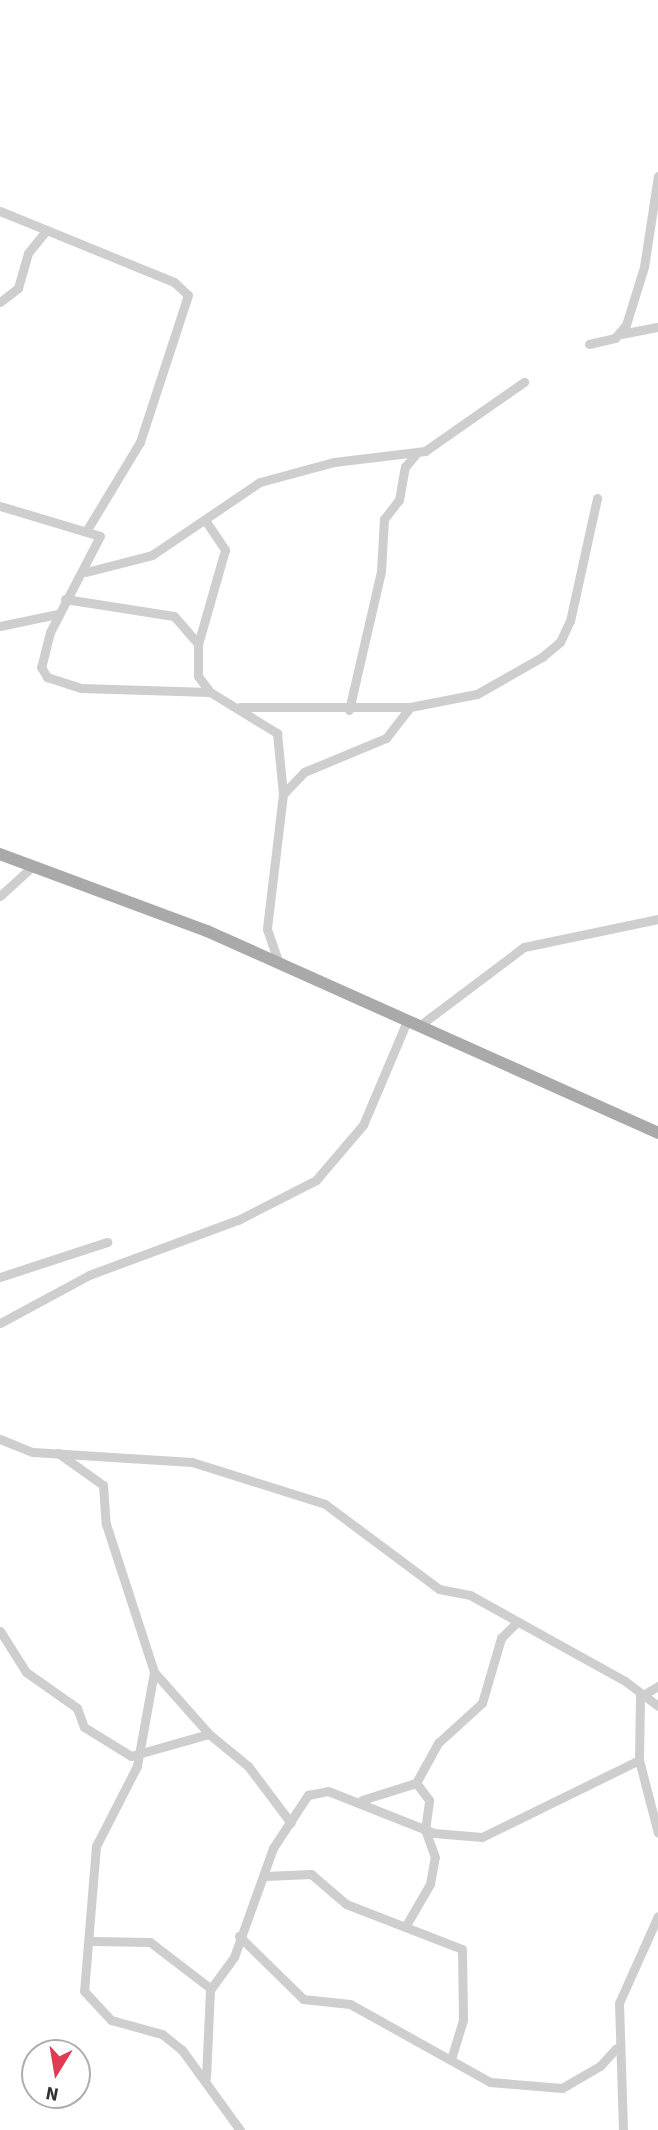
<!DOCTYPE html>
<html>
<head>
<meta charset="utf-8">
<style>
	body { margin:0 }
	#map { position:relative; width:658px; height:2130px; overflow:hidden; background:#fff; font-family:"Source Sans 3",sans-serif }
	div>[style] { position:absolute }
	.minor>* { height:9px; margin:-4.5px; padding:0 4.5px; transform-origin:4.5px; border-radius:4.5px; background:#cecece }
	.major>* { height:12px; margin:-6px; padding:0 6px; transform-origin:6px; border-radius:6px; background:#a9a9a9 }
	span { translate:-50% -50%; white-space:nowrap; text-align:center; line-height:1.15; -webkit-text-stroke:7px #fff; paint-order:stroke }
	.north { position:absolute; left:21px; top:2039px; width:70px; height:70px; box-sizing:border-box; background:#fff; border:2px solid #adadad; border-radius:50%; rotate:191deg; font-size:19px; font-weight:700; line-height:28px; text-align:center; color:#313131 }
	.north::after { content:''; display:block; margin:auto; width:24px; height:32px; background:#df3c54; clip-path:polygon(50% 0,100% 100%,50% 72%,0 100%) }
</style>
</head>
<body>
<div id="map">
	<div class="minor">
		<div style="left:0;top:211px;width:188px;rotate:22.2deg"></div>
		<div style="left:174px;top:282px;width:19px;rotate:43deg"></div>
		<div style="left:188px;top:295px;width:155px;rotate:108.1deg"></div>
		<div style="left:140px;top:442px;width:103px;rotate:121.1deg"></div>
		<div style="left:0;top:302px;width:23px;rotate:-38deg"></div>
		<div style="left:18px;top:288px;width:36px;rotate:-74deg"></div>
		<div style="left:28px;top:253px;width:28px;rotate:-51deg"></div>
		<div style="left:621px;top:334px;width:38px;rotate:-11deg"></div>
		<div style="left:589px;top:344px;width:27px;rotate:-13deg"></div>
		<div style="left:615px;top:338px;width:17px;rotate:-50deg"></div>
		<div style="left:626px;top:325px;width:61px;rotate:-72.8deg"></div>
		<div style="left:644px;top:267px;width:92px;rotate:-81.3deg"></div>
		<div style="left:0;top:506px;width:104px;rotate:16.7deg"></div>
		<div style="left:100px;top:536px;width:108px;rotate:117.5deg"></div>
		<div style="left:50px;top:632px;width:36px;rotate:104deg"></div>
		<div style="left:41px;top:667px;width:12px;rotate:59deg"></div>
		<div style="left:47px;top:677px;width:36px;rotate:18deg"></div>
		<div style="left:81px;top:688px;width:129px;rotate:1.8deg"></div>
		<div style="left:205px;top:520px;width:36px;rotate:56deg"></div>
		<div style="left:225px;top:550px;width:98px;rotate:106deg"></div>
		<div style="left:198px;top:644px;width:32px;rotate:90deg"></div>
		<div style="left:198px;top:676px;width:20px;rotate:53deg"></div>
		<div style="left:210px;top:692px;width:79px;rotate:31.5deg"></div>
		<div style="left:277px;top:733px;width:61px;rotate:84.4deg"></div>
		<div style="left:283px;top:794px;width:136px;rotate:96.8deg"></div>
		<div style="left:267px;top:929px;width:36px;rotate:71deg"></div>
		<div style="left:86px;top:572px;width:68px;rotate:-14.4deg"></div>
		<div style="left:152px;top:555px;width:130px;rotate:-34.1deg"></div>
		<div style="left:260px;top:482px;width:77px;rotate:-15.1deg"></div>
		<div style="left:334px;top:462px;width:92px;rotate:-6.9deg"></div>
		<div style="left:425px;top:451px;width:121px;rotate:-34.9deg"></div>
		<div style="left:65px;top:599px;width:110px;rotate:8.9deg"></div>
		<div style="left:174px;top:616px;width:37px;rotate:49deg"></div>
		<div style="left:0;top:626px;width:58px;rotate:-11.9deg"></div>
		<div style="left:240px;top:707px;width:170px"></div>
		<div style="left:410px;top:707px;width:68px;rotate:-11deg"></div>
		<div style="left:477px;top:694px;width:75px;rotate:-29.6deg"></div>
		<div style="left:542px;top:657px;width:23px;rotate:-40deg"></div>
		<div style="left:560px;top:642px;width:23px;rotate:-65deg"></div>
		<div style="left:570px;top:621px;width:126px;rotate:-77.6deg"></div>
		<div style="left:349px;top:710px;width:143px;rotate:-77deg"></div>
		<div style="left:381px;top:571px;width:52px;rotate:-86.7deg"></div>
		<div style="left:384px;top:519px;width:24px;rotate:-52deg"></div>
		<div style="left:399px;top:500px;width:34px;rotate:-80deg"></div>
		<div style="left:405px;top:467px;width:17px;rotate:-50deg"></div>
		<div style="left:283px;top:794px;width:30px;rotate:-46deg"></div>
		<div style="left:304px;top:772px;width:89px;rotate:-22.5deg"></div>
		<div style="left:386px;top:738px;width:39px;rotate:-52deg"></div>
		<div style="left:0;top:896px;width:46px;rotate:-42.4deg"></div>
		<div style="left:419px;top:1026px;width:131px;rotate:-37deg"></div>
		<div style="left:524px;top:947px;width:137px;rotate:-11.8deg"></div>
		<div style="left:0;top:1277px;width:113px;rotate:-18.1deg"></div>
		<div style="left:0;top:1323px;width:101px;rotate:-28.3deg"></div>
		<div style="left:89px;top:1275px;width:159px;rotate:-20.3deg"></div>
		<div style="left:238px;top:1220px;width:88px;rotate:-27.1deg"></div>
		<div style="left:316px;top:1180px;width:72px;rotate:-49.5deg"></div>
		<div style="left:363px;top:1125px;width:113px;rotate:-67.1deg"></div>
		<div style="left:0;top:1439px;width:35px;rotate:22deg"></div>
		<div style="left:33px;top:1452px;width:159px;rotate:3.6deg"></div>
		<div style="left:192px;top:1462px;width:139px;rotate:17.5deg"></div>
		<div style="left:325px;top:1504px;width:142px;rotate:36.7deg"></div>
		<div style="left:439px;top:1589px;width:32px;rotate:11deg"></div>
		<div style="left:470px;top:1595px;width:177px;rotate:29deg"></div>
		<div style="left:625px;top:1681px;width:41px;rotate:37.1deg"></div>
		<div style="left:58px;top:1453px;width:55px;rotate:35.4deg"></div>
		<div style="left:103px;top:1485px;width:39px;rotate:86deg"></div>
		<div style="left:106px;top:1524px;width:156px;rotate:72deg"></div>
		<div style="left:154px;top:1672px;width:96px;rotate:100.3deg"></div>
		<div style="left:137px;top:1766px;width:90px;rotate:117.1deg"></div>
		<div style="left:96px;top:1846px;width:145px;rotate:94.7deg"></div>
		<div style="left:84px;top:1991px;width:40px;rotate:47deg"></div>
		<div style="left:111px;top:2020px;width:53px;rotate:15.4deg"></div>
		<div style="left:162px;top:2034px;width:26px;rotate:39deg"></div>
		<div style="left:182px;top:2050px;width:99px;rotate:54.1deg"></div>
		<div style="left:0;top:1631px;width:49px;rotate:57.6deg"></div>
		<div style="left:26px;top:1672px;width:62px;rotate:35.2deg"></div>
		<div style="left:77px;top:1708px;width:20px;rotate:70deg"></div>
		<div style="left:84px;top:1727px;width:55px;rotate:31.7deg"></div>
		<div style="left:131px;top:1756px;width:81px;rotate:-15.8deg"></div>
		<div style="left:154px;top:1672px;width:83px;rotate:48.4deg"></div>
		<div style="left:209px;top:1734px;width:50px;rotate:39.4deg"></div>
		<div style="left:248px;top:1766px;width:71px;rotate:53deg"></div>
		<div style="left:658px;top:1686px;width:21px;rotate:149deg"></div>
		<div style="left:640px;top:1697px;width:63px;rotate:90.9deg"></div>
		<div style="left:639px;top:1760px;width:75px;rotate:75.4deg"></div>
		<div style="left:362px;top:1800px;width:57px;rotate:-17.5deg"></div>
		<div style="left:416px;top:1783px;width:46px;rotate:-61.2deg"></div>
		<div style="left:438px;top:1743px;width:59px;rotate:-42.3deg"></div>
		<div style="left:482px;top:1703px;width:68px;rotate:-73.7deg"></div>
		<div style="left:501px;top:1638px;width:20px;rotate:-45deg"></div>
		<div style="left:265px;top:1876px;width:46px;rotate:-2.5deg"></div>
		<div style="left:311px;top:1874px;width:46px;rotate:40.6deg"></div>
		<div style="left:346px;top:1904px;width:124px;rotate:21.2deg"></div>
		<div style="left:462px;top:1949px;width:71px;rotate:89.2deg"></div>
		<div style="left:463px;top:2020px;width:39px;rotate:107deg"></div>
		<div style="left:405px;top:1927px;width:50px;rotate:-59.8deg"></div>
		<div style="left:430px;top:1884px;width:27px;rotate:-80deg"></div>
		<div style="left:435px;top:1857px;width:29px;rotate:-110deg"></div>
		<div style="left:425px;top:1830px;width:30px;rotate:-82deg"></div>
		<div style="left:429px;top:1800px;width:21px;rotate:-127deg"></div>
		<div style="left:239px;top:1936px;width:90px;rotate:44.5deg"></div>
		<div style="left:303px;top:1999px;width:47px;rotate:6.1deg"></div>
		<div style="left:350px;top:2004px;width:160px;rotate:29.1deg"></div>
		<div style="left:490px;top:2082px;width:72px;rotate:4.8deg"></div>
		<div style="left:562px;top:2088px;width:44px;rotate:-30.1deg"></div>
		<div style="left:600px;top:2066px;width:24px;rotate:-48deg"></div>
		<div style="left:93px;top:1941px;width:57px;rotate:1deg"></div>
		<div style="left:150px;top:1942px;width:76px;rotate:37.5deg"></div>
		<div style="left:206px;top:2078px;width:88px;rotate:-87.4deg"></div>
		<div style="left:210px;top:1990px;width:41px;rotate:-54deg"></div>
		<div style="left:234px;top:1957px;width:116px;rotate:-70.3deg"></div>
		<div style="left:273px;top:1848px;width:64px;rotate:-56.6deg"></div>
		<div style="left:308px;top:1795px;width:20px;rotate:-11deg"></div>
		<div style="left:328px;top:1791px;width:114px;rotate:21.6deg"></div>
		<div style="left:434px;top:1833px;width:48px;rotate:4.8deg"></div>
		<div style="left:482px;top:1837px;width:175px;rotate:-26.1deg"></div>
		<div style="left:623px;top:2130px;width:127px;rotate:-91.8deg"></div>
		<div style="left:619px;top:2003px;width:95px;rotate:-65.9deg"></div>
	</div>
	<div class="major">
		<div style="left:0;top:854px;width:221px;rotate:20.4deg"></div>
		<div style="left:207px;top:931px;width:494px;rotate:24.1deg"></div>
	</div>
	<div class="north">N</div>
</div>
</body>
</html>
